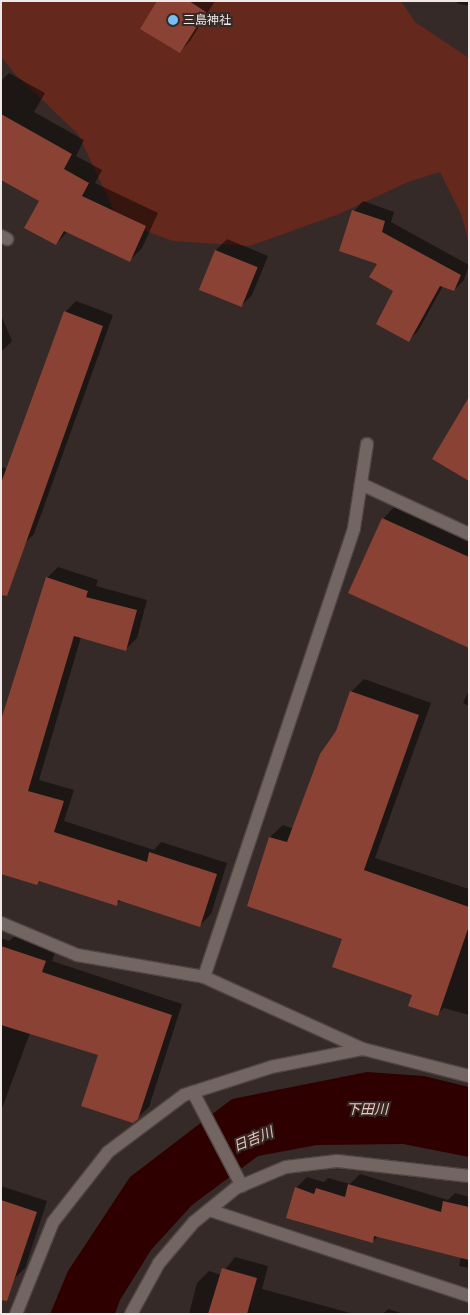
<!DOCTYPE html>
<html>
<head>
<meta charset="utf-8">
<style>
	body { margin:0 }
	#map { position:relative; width:470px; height:1315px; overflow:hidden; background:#352a27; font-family:"PT Serif","Noto Sans JP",serif }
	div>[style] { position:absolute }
	.green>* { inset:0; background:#65281c }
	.water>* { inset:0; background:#2e0000 }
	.shadow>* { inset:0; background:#0007 }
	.building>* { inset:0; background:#894234; transform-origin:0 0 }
	.roads { filter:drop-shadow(1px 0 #504543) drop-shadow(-1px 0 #504543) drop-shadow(0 1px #504543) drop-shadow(0 -1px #504543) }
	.minor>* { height:12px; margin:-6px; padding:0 6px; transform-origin:6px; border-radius:6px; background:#726562 }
	.dots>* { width:14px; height:14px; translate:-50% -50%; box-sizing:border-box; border:2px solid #352a27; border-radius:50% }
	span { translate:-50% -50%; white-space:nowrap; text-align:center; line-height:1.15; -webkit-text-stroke:4px #352a27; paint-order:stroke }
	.poi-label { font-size:12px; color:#f0e8e6 }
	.left { translate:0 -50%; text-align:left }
	.water-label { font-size:14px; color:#f2c6bc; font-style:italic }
	.frame { position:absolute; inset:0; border:2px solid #f0e8e6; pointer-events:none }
</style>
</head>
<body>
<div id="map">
	<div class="green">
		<div style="clip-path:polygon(1px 1px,401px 1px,415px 22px,469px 58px,469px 243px,461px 214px,440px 172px,408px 182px,339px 214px,250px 246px,173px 241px,119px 221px,78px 134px,14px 73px,1px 56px)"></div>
	</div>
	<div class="water">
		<div style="clip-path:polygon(367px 1072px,424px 1076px,469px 1087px,469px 1157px,403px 1144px,317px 1145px,258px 1156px,192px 1205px,151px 1250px,120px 1300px,115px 1314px,50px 1314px,68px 1271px,130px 1177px,232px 1099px)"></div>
	</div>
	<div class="shadow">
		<div style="clip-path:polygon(159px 1px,215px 1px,190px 41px,180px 52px)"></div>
		<div style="clip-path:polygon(457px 1px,469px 1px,469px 6px,457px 3px)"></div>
		<div style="clip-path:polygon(9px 73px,45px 93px,34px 112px,84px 140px,76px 156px,102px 170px,95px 183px,158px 213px,142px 248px,129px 261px,68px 231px,56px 244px,41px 200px,1px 178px,1px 81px)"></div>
		<div style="clip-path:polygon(363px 201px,394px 212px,391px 222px,469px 265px,464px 280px,454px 290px,443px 286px,418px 331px,409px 340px,395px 290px,354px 211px)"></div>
		<div style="clip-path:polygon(227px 239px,268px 256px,252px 295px,241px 306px,216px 250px)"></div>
		<div style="clip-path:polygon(76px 301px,113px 315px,34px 534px,23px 545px,1px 538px,1px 467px,8px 469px,65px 312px)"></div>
		<div style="clip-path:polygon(1px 315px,12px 341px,1px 352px)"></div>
		<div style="clip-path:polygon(395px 506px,469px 538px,469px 647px,383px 519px)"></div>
		<div style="clip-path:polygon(58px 567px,98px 580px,96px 586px,147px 600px,137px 638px,126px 649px,81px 637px,39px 780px,74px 790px,64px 821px,154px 850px,161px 842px,227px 863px,211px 914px,200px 925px,121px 900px,116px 904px,41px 880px,37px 884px,1px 872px,47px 578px)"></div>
		<div style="clip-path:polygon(364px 679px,431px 703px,375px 858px,469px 889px,469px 1015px,444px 1008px,437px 1014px,343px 938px,248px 905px,270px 837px,283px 825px,294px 829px,337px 731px,351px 692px)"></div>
		<div style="clip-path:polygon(469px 691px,469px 706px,463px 703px)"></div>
		<div style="clip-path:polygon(15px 936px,56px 950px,52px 961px,182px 1004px,149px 1107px,137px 1118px,99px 1054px,30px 1033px,1px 1111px,1px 938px,9px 941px)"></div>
		<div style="clip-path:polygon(360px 1174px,448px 1200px,455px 1193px,469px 1197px,469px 1268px,459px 1266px,461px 1257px,378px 1236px,372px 1242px,296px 1188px,307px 1177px,324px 1182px,328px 1178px,350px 1184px)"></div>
		<div style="clip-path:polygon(1px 1186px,47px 1201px,25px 1268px,14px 1279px,1px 1275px)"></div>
		<div style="clip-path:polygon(235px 1257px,268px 1266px,262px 1289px,354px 1314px,189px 1314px,197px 1283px,209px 1271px,221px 1275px)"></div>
		<div style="clip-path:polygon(388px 1309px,404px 1314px,383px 1314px)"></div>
	</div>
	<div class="building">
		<div style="clip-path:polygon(157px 1px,189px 1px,206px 12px,180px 53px,140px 29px)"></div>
		<div style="clip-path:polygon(1px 114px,72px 154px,64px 169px,89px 183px,82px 196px,146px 226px,130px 262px,64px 231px,56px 245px,24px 228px,39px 201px,1px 180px)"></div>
		<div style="clip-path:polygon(352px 210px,385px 221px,382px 232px,461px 275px,454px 291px,440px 286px,409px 342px,376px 324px,393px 291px,369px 277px,377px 264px,339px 251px)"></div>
		<div style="left:215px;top:250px;width:46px;height:43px;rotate:22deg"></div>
		<div style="clip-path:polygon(64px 311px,103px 326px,7px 596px,1px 595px,1px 483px)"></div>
		<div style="clip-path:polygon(469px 397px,469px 481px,432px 459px)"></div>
		<div style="clip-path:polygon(382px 518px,469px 557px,469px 648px,348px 593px)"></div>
		<div style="clip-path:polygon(46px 577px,88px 591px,86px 597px,137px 610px,126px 651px,74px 636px,28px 791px,64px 801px,54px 832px,147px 862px,149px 852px,217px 874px,200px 927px,118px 900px,117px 906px,39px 881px,37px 885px,1px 874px,1px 720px)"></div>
		<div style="clip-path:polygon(350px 691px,419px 715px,364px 870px,469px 907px,469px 926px,438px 1016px,408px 1006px,412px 995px,332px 967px,342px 939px,247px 906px,269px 837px,287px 842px,320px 754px,336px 731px)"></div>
		<div style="clip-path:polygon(1px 946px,46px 961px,42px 972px,172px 1015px,138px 1119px,133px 1123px,81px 1106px,98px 1055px,1px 1025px)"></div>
		<div style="clip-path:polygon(348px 1184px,441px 1212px,443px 1201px,469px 1207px,469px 1260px,374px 1236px,373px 1243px,286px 1218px,295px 1187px,314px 1194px,316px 1188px,345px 1197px)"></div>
		<div style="clip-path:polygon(1px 1200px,37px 1212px,7px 1301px,1px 1300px)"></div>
		<div style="clip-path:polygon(222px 1268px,257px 1278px,247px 1314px,208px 1314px)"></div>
	</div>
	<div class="roads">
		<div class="minor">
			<div style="left:1px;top:236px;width:7px;rotate:27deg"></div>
			<div style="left:361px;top:484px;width:119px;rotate:24.8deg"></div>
			<div style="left:1px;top:923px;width:82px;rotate:22.8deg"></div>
			<div style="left:77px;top:955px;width:129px;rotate:9.8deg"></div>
			<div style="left:204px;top:977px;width:175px;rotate:24.4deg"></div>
			<div style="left:363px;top:1049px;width:109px;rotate:14.3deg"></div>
			<div style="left:204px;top:977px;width:473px;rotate:-71.5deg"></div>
			<div style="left:354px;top:528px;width:85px;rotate:-81.2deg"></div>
			<div style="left:193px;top:1092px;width:106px;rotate:62.5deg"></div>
			<div style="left:209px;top:1210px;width:274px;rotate:18.3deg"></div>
			<div style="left:16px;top:1314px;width:99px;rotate:-68.1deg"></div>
			<div style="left:53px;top:1222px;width:89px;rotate:-51.8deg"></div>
			<div style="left:108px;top:1152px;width:95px;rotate:-36.9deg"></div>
			<div style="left:184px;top:1095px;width:91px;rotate:-17.8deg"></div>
			<div style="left:271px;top:1067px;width:94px;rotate:-11.1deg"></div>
			<div style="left:131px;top:1314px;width:58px;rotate:-61.2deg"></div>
			<div style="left:159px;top:1263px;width:54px;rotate:-49.5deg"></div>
			<div style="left:194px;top:1222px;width:54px;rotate:-39deg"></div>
			<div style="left:236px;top:1188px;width:54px;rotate:-22.8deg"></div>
			<div style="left:286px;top:1167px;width:51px;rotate:-6.7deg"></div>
			<div style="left:337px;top:1161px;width:133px;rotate:6.5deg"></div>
		</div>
	</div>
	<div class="dots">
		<div style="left:173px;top:20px;background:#77bff7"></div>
	</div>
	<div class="poi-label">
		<span class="left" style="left:183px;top:20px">三島神社</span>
	</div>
	<div class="water-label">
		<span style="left:367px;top:1109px">下田川</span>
		<span style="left:253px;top:1139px;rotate:-22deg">日吉川</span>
	</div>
	<div class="frame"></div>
</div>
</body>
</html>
